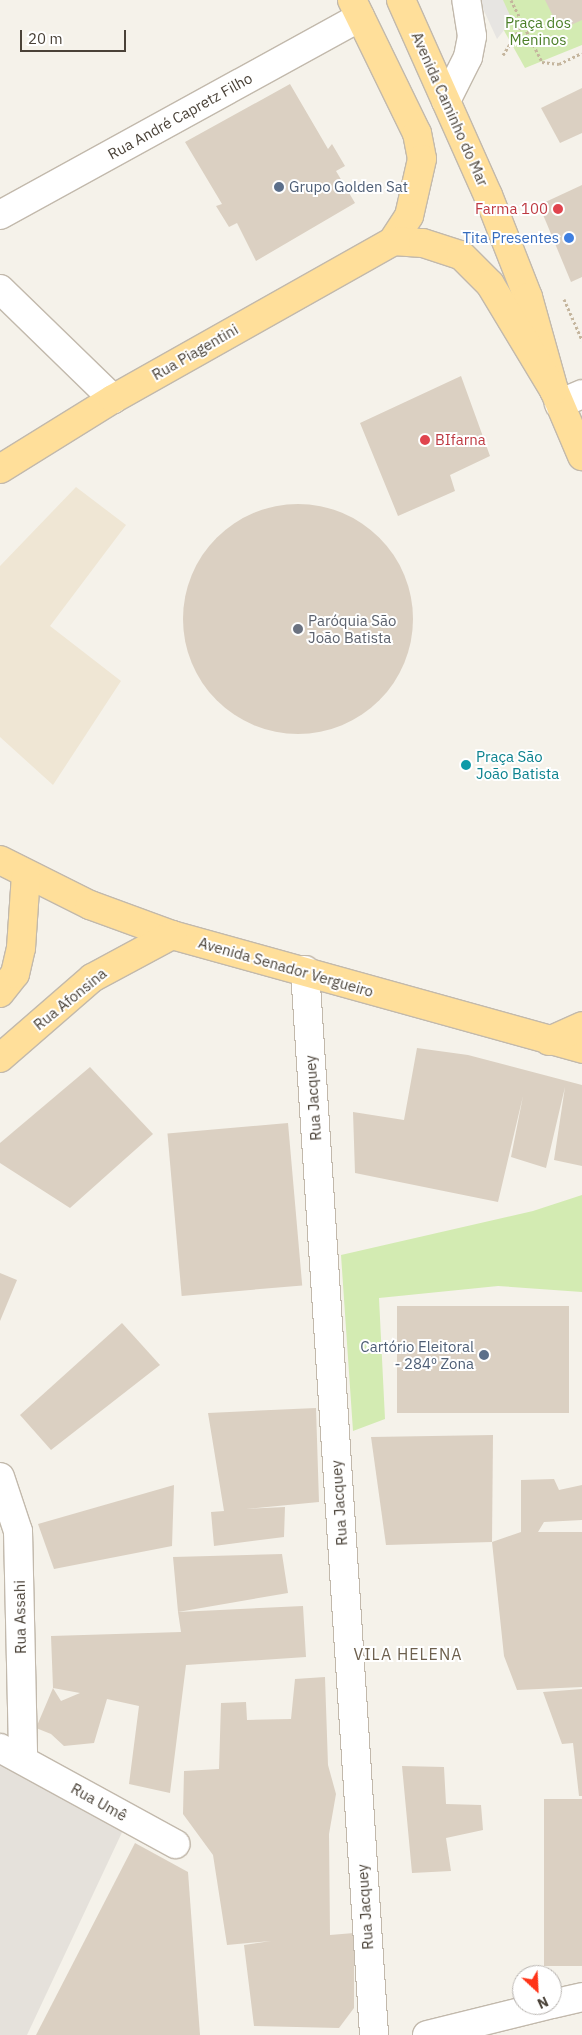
<!DOCTYPE html>
<html>
<head>
<meta charset="utf-8">
<style>
	body { margin:0 }
	#map { position:relative; width:582px; height:2035px; overflow:hidden; background:#f5f2ea; font-family:"IBM Plex Sans",sans-serif }
	div>[style] { position:absolute }
	.industrial>* { inset:0; background:#e5e1db }
	.education>* { inset:0; background:#efe6d4 }
	.green>* { inset:0; background:#d3ebb2 }
	.parking>* { inset:0; background:#e7e5e2 }
	.building>* { inset:0; background:#dbd0c2; transform-origin:0 0 }
	.round { border-radius:50% }
	.path>* { height:3px; margin-top:-1.5px; transform-origin:0; background:repeating-linear-gradient(90deg,#c4b59d 0 2.5px,transparent 0 5px) }
	.roads { filter:drop-shadow(1px 0 #c2b9ac) drop-shadow(-1px 0 #c2b9ac) drop-shadow(0 1px #c2b9ac) drop-shadow(0 -1px #c2b9ac) }
	.minor>* { height:28px; margin:-14px; padding:0 14px; transform-origin:14px; border-radius:14px; background:#fff }
	.major>* { height:28px; margin:-14px; padding:0 14px; transform-origin:14px; border-radius:14px; background:#ffdf9a }
	.dots>* { width:14px; height:14px; translate:-50% -50%; box-sizing:border-box; border:2px solid #fff; border-radius:50% }
	span { translate:-50% -50%; white-space:nowrap; text-align:center; line-height:1.15; -webkit-text-stroke:4px #fff; paint-order:stroke }
	.park-label { font-size:15px; color:#4b7f28 }
	.street-label { font-size:15px; color:#4a4238 }
	.service-label { font-size:15px; color:#4e5e75 }
	.left { translate:0 -50%; text-align:left }
	.right { translate:-100% -50%; text-align:right }
	.health-label { font-size:15px; color:#be3a42 }
	.shop-label { font-size:15px; color:#366cbe }
	.worship-label { font-size:15px; color:#5b616d }
	.culture-label { font-size:15px; color:#0d838f }
	.neighbourhood-label { font-size:16px; color:#6d604e; letter-spacing:1px }
	.north { position:absolute; left:512px; top:1965px; width:50px; height:50px; box-sizing:border-box; background:#fff; border:1px solid #b7b3af; border-radius:50%; rotate:155deg; font-size:14px; font-weight:700; line-height:20px; text-align:center; color:#4a4238 }
	.north::after { content:''; display:block; margin:auto; width:18px; height:22px; background:#ff3418; clip-path:polygon(50% 0,100% 100%,50% 72%,0 100%) }
	.scale { position:absolute; left:20px; top:30px; width:106px; height:22px; box-sizing:border-box; border:2px solid #4a4238; border-top:0; padding-left:6px; font-size:15px; line-height:18px; white-space:nowrap; color:#4a4238; -webkit-text-stroke:4px #fff; paint-order:stroke }
</style>
</head>
<body>
<div id="map">
	<div class="industrial">
		<div style="clip-path:polygon(0 1763px,125px 1826px,27px 2035px,0 2035px)"></div>
	</div>
	<div class="education">
		<div style="clip-path:polygon(76px 487px,126px 525px,50px 626px,121px 681px,53px 785px,0 737px,0 566px)"></div>
	</div>
	<div class="green">
		<div style="clip-path:polygon(487px 0,582px 0,582px 45px,525px 68px)"></div>
		<div style="clip-path:polygon(582px 1195px,582px 1292px,498px 1286px,379px 1298px,385px 1419px,353px 1431px,341px 1255px,533px 1211px)"></div>
	</div>
	<div class="parking">
		<div style="clip-path:polygon(479px 0,503px 0,512px 20px,497px 39px)"></div>
	</div>
	<div class="building">
		<div style="clip-path:polygon(545px 0,582px 0,582px 20px,560px 30px)"></div>
		<div style="clip-path:polygon(290px 84px,328px 149px,332px 144px,345px 166px,336px 171px,355px 203px,256px 261px,237px 223px,229px 227px,216px 206px,222px 204px,185px 142px)"></div>
		<div style="clip-path:polygon(582px 88px,582px 133px,560px 143px,541px 108px)"></div>
		<div style="clip-path:polygon(582px 185px,582px 277px,571px 282px,539px 205px)"></div>
		<div style="clip-path:polygon(461px 376px,490px 456px,450px 475px,455px 491px,398px 516px,360px 423px)"></div>
		<div class="round" style="left:183px;top:504px;width:230px;height:230px"></div>
		<div style="clip-path:polygon(417px 1048px,468px 1055px,582px 1085px,582px 1166px,554px 1160px,565px 1087px,546px 1168px,511px 1157px,523px 1096px,498px 1202px,355px 1173px,353px 1112px,404px 1120px)"></div>
		<div style="clip-path:polygon(90px 1067px,153px 1134px,70px 1208px,0 1163px,0 1143px)"></div>
		<div style="left:288px;top:1123px;width:163px;height:121px;rotate:85deg"></div>
		<div style="clip-path:polygon(0 1273px,17px 1280px,0 1321px)"></div>
		<div style="left:397px;top:1306px;width:172px;height:107px"></div>
		<div style="clip-path:polygon(122px 1323px,160px 1365px,51px 1450px,20px 1415px)"></div>
		<div style="clip-path:polygon(316px 1408px,319px 1502px,246px 1509px,285px 1507px,284px 1537px,214px 1546px,211px 1512px,224px 1511px,208px 1413px)"></div>
		<div style="clip-path:polygon(493px 1435px,492px 1542px,386px 1545px,371px 1437px)"></div>
		<div style="clip-path:polygon(554px 1479px,559px 1490px,582px 1485px,582px 1520px,544px 1522px,538px 1532px,582px 1532px,582px 1687px,517px 1690px,504px 1656px,492px 1542px,521px 1532px,521px 1480px)"></div>
		<div style="clip-path:polygon(174px 1485px,172px 1546px,54px 1569px,38px 1524px)"></div>
		<div style="clip-path:polygon(282px 1554px,288px 1593px,178px 1612px,173px 1557px)"></div>
		<div style="clip-path:polygon(303px 1606px,306px 1657px,186px 1665px,170px 1793px,129px 1784px,139px 1706px,107px 1699px,94px 1743px,64px 1746px,51px 1734px,36px 1728px,53px 1688px,61px 1701px,80px 1693px,53px 1688px,51px 1636px,181px 1632px,178px 1612px)"></div>
		<div style="clip-path:polygon(325px 1677px,328px 1765px,336px 1794px,329px 1834px,330px 1935px,354px 1933px,354px 2008px,339px 2028px,254px 2026px,244px 1945px,271px 1941px,227px 1945px,213px 1855px,183px 1814px,184px 1771px,219px 1769px,221px 1703px,246px 1702px,247px 1720px,291px 1719px,295px 1679px)"></div>
		<div style="clip-path:polygon(582px 1689px,582px 1796px,579px 1796px,573px 1743px,562px 1744px,543px 1692px)"></div>
		<div style="clip-path:polygon(402px 1766px,444px 1767px,446px 1804px,481px 1805px,483px 1830px,446px 1838px,451px 1871px,412px 1873px)"></div>
		<div style="left:582px;top:1799px;width:167px;height:38px;rotate:90deg"></div>
		<div style="clip-path:polygon(135px 1843px,188px 1872px,200px 2035px,36px 2035px)"></div>
	</div>
	<div class="path">
		<div style="left:511px;top:0;width:69px;rotate:63.4deg"></div>
		<div style="left:542px;top:62px;width:17px;rotate:7deg"></div>
		<div style="left:559px;top:64px;width:25px;rotate:-26deg"></div>
		<div style="left:503px;top:55px;width:36px;rotate:-58deg"></div>
		<div style="left:564px;top:299px;width:45px;rotate:66.3deg"></div>
	</div>
	<div class="roads">
		<div class="minor">
			<div style="left:446px;top:101px;width:49px;rotate:-63.4deg"></div>
			<div style="left:468px;top:57px;width:21px;rotate:-79deg"></div>
			<div style="left:472px;top:36px;width:36px;rotate:-99deg"></div>
			<div style="left:0;top:215px;width:411px;rotate:-28.8deg"></div>
			<div style="left:0;top:289px;width:158px;rotate:44.2deg"></div>
			<div style="left:559px;top:404px;width:25px;rotate:-23deg"></div>
			<div style="left:305px;top:970px;width:1067px;rotate:86.29deg"></div>
			<div style="left:0;top:1477px;width:57px;rotate:71.6deg"></div>
			<div style="left:18px;top:1531px;width:229px;rotate:88.7deg"></div>
			<div style="left:0;top:1748px;width:200px;rotate:28.7deg"></div>
			<div style="left:552px;top:2004px;width:31px;rotate:-13deg"></div>
			<div style="left:427px;top:2035px;width:125px;rotate:-13.9deg"></div>
		</div>
		<div class="major">
			<div style="left:352px;top:0;width:148px;rotate:64deg"></div>
			<div style="left:417px;top:133px;width:26px;rotate:79deg"></div>
			<div style="left:422px;top:159px;width:58px;rotate:102.8deg"></div>
			<div style="left:409px;top:216px;width:30px;rotate:123deg"></div>
			<div style="left:401px;top:0;width:214px;rotate:66deg"></div>
			<div style="left:488px;top:195px;width:110px;rotate:68.6deg"></div>
			<div style="left:528px;top:297px;width:97px;rotate:74.4deg"></div>
			<div style="left:554px;top:390px;width:72px;rotate:67deg"></div>
			<div style="left:0;top:469px;width:133px;rotate:-31.8deg"></div>
			<div style="left:113px;top:399px;width:322px;rotate:-29.4deg"></div>
			<div style="left:393px;top:241px;width:30px;rotate:4deg"></div>
			<div style="left:423px;top:243px;width:40px;rotate:18deg"></div>
			<div style="left:461px;top:255px;width:41px;rotate:45deg"></div>
			<div style="left:490px;top:284px;width:124px;rotate:58.9deg"></div>
			<div style="left:0;top:860px;width:101px;rotate:26.6deg"></div>
			<div style="left:90px;top:905px;width:87px;rotate:20.1deg"></div>
			<div style="left:172px;top:935px;width:426px;rotate:15.5deg"></div>
			<div style="left:0;top:993px;width:24px;rotate:-52deg"></div>
			<div style="left:15px;top:974px;width:27px;rotate:-77deg"></div>
			<div style="left:21px;top:948px;width:74px;rotate:-86.1deg"></div>
			<div style="left:549px;top:1041px;width:36px;rotate:-24deg"></div>
			<div style="left:0;top:1058px;width:122px;rotate:-41deg"></div>
			<div style="left:92px;top:978px;width:91px;rotate:-28.3deg"></div>
		</div>
	</div>
	<div class="dots">
		<div style="left:279px;top:187px;background:#5c6f8a"></div>
		<div style="left:558px;top:209px;background:#e0444e"></div>
		<div style="left:569px;top:238px;background:#3f7fe0"></div>
		<div style="left:425px;top:440px;background:#e0444e"></div>
		<div style="left:298px;top:629px;background:#6b7280"></div>
		<div style="left:466px;top:765px;background:#0f9aa8"></div>
		<div style="left:484px;top:1355px;background:#5c6f8a"></div>
	</div>
	<div class="park-label">
		<span style="left:538px;top:31px">Praça dos<br>Meninos</span>
	</div>
	<div class="street-label">
		<span style="left:450px;top:109px;rotate:66deg">Avenida Caminho do Mar</span>
		<span style="left:180px;top:116px;rotate:-29deg">Rua André Capretz Filho</span>
		<span style="left:195px;top:352px;rotate:-30deg">Rua Piagentini</span>
		<span style="left:286px;top:967px;rotate:16deg">Avenida Senador Vergueiro</span>
		<span style="left:70px;top:999px;rotate:-39deg">Rua Afonsina</span>
		<span style="left:313px;top:1098px;rotate:-94deg">Rua Jacquey</span>
		<span style="left:339px;top:1503px;rotate:-94deg">Rua Jacquey</span>
		<span style="left:20px;top:1617px;rotate:-91deg">Rua Assahi</span>
		<span style="left:99px;top:1802px;rotate:29deg">Rua Umê</span>
		<span style="left:365px;top:1907px;rotate:-94deg">Rua Jacquey</span>
	</div>
	<div class="service-label">
		<span class="left" style="left:289px;top:187px">Grupo Golden Sat</span>
		<span class="right" style="left:474px;top:1355px">Cartório Eleitoral<br>- 284º Zona</span>
	</div>
	<div class="health-label">
		<span class="right" style="left:548px;top:209px">Farma 100</span>
		<span class="left" style="left:435px;top:440px">BIfarna</span>
	</div>
	<div class="shop-label">
		<span class="right" style="left:559px;top:238px">Tita Presentes</span>
	</div>
	<div class="worship-label">
		<span class="left" style="left:308px;top:629px">Paróquia São<br>João Batista</span>
	</div>
	<div class="culture-label">
		<span class="left" style="left:476px;top:765px">Praça São<br>João Batista</span>
	</div>
	<div class="neighbourhood-label">
		<span style="left:408px;top:1654px">VILA HELENA</span>
	</div>
	<div class="north">N</div>
	<div class="scale">20 m</div>
</div>
</body>
</html>
